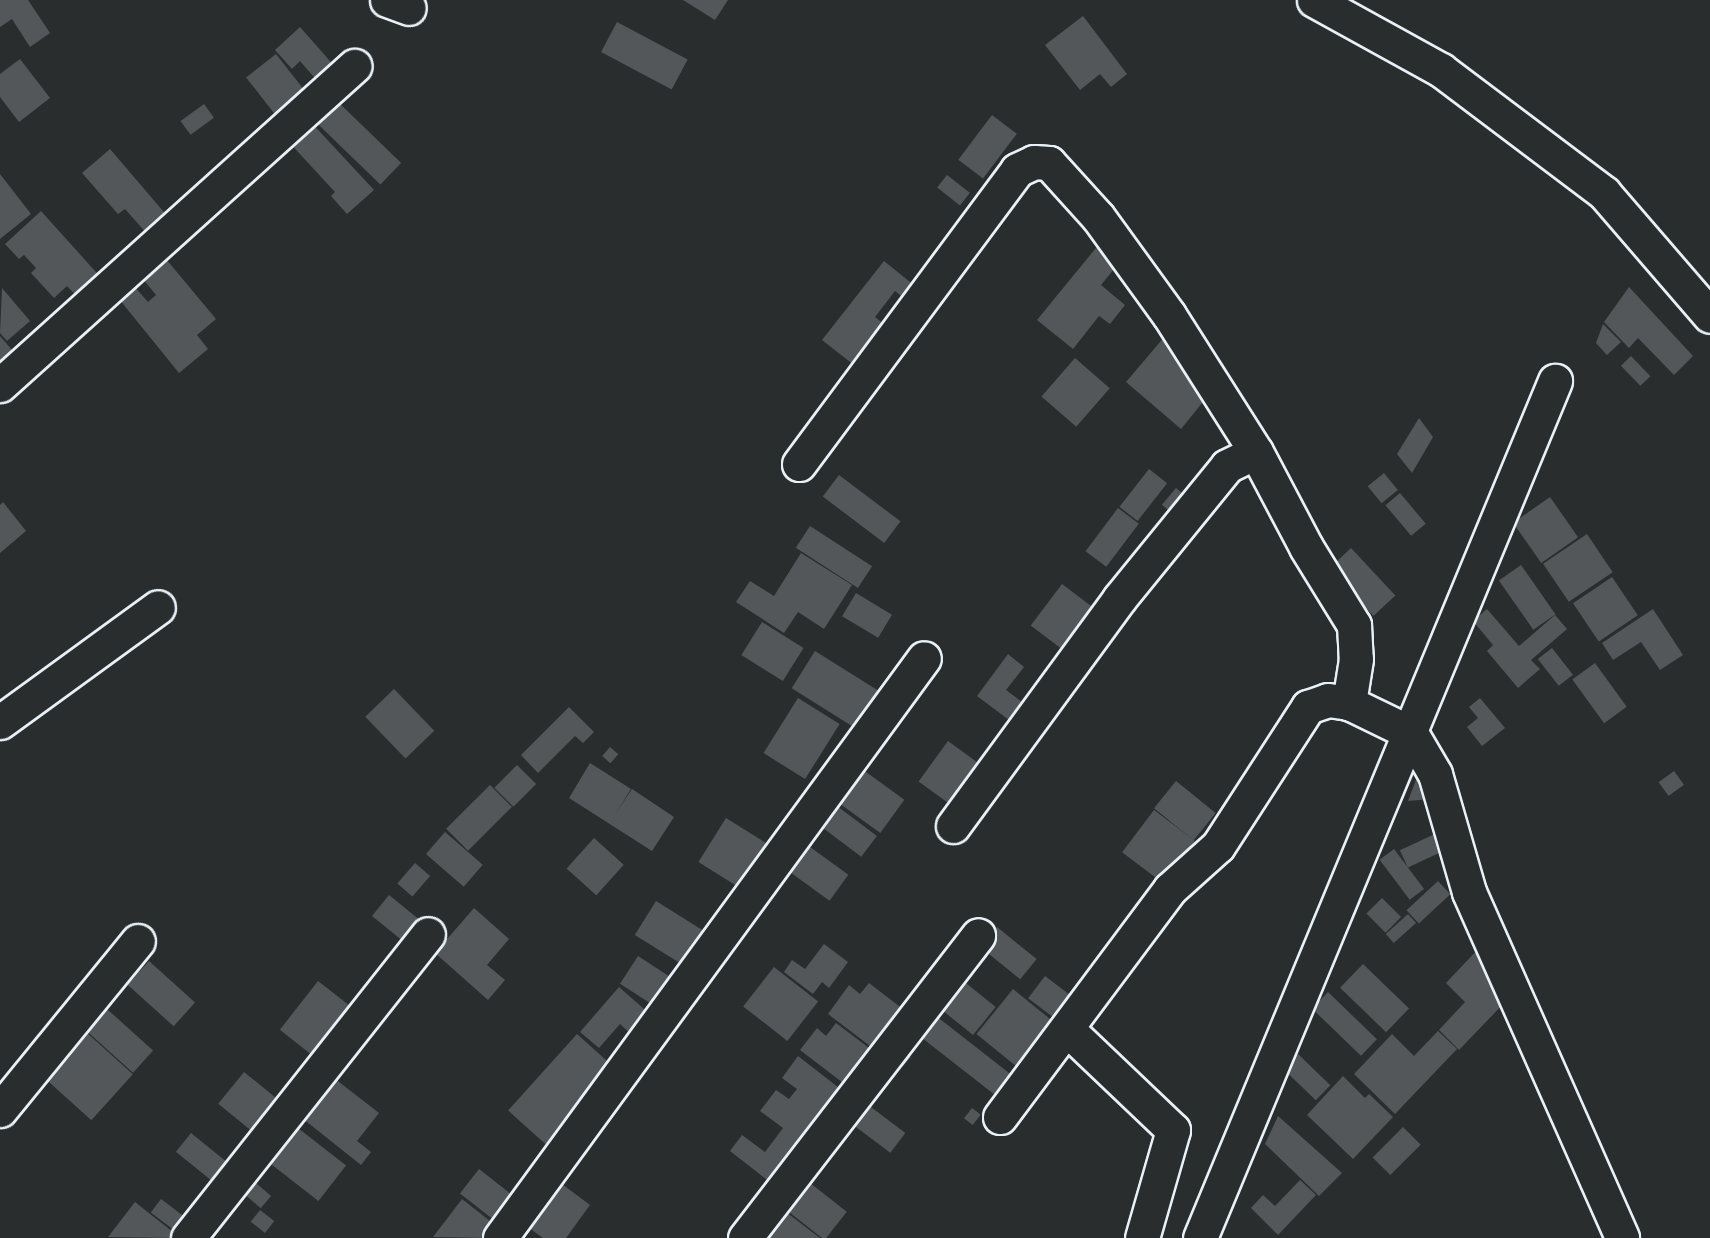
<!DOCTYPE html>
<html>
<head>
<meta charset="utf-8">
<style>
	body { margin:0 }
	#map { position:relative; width:1710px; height:1238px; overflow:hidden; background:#2a2d2e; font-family:"Comic Neue",sans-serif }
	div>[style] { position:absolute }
	.building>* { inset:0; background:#535759; transform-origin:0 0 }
	.roads { filter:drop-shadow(2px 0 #e8f1f8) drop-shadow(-2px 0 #e8f1f8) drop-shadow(0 2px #e8f1f8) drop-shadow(0 -2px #e8f1f8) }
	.minor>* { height:33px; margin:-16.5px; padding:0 16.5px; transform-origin:16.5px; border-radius:16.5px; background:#2a2d2e }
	span { translate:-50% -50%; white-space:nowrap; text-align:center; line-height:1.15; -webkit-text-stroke:5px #2a2d2e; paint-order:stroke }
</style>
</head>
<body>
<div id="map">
	<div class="building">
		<div style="clip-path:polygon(0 0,28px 0,50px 33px,30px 47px,12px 19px,0 27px)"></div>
		<div style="clip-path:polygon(683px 0,728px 0,715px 20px)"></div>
		<div style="clip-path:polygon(1083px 16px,1127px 74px,1111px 87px,1100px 74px,1080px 90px,1045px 45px)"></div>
		<div style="left:617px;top:22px;width:80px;height:34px;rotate:28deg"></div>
		<div style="clip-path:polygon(300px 27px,337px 69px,320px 84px,300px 61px,292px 69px,275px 50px)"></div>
		<div style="left:276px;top:54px;width:55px;height:38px;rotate:52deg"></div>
		<div style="clip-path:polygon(20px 59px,50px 98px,19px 122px,0 97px,0 74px)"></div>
		<div style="left:335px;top:99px;width:92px;height:30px;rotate:44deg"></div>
		<div style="left:204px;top:104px;width:17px;height:29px;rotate:54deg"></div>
		<div style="left:992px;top:115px;width:31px;height:56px;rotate:37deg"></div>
		<div style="clip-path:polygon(308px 119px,374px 190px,347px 214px,331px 196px,335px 192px,286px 139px)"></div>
		<div style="clip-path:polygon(110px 149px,169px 218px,149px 236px,125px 209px,118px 214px,82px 173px)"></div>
		<div style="clip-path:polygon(0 174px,31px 214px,0 239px)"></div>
		<div style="left:947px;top:175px;width:29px;height:16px;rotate:38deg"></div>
		<div style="clip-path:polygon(41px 211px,104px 281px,81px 301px,67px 286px,54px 298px,31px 273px,36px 268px,24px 255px,19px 259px,5px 244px)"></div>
		<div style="clip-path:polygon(1100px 243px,1119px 263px,1101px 285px,1125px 305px,1110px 324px,1099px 316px,1073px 349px,1037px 320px)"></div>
		<div style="clip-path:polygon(161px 253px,216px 319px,197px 335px,208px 349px,179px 373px,119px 299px,134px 286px,148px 302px,156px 295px,138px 273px)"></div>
		<div style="clip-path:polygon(884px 261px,915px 286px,905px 299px,895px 291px,875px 317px,890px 329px,859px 369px,822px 340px)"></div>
		<div style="clip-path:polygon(1629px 287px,1693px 356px,1674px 375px,1638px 338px,1629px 348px,1604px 322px)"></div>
		<div style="clip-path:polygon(2px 288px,30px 321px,7px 341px,0 333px)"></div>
		<div style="clip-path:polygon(1603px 324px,1621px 342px,1607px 355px,1596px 343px)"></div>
		<div style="clip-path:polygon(1171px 329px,1211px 392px,1181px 429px,1126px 382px)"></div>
		<div style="clip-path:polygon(0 336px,19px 358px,0 374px)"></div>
		<div style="left:1631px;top:356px;width:28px;height:14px;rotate:46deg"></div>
		<div style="left:1075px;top:358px;width:46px;height:51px;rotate:41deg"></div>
		<div style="clip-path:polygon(1419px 418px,1433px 437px,1412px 473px,1397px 454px)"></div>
		<div style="left:1149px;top:469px;width:23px;height:48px;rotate:38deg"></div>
		<div style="left:1384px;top:473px;width:22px;height:21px;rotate:51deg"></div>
		<div style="left:839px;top:475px;width:77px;height:27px;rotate:37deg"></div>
		<div style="left:1176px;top:488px;width:16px;height:22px;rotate:40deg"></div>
		<div style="left:1400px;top:493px;width:40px;height:19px;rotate:50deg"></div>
		<div style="left:1550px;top:497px;width:49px;height:45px;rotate:55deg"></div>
		<div style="clip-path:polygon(3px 502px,26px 531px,0 553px,0 505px)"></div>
		<div style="left:1118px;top:508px;width:26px;height:54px;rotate:37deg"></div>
		<div style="left:810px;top:526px;width:74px;height:26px;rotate:33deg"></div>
		<div style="left:1587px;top:534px;width:46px;height:53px;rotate:56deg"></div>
		<div style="left:1351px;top:548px;width:65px;height:30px;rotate:47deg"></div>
		<div style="clip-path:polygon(801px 553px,852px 585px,824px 629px,798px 612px,784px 633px,736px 602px,750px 581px,774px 596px)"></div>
		<div style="left:1521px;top:565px;width:60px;height:27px;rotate:55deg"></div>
		<div style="left:1612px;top:577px;width:46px;height:47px;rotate:56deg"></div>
		<div style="left:1062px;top:584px;width:51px;height:52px;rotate:37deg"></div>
		<div style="left:856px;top:593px;width:42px;height:27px;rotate:31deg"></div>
		<div style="clip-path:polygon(1487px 609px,1519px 646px,1555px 615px,1567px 629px,1531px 660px,1540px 669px,1518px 688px,1487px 651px,1493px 645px,1473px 621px)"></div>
		<div style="clip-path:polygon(1653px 609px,1683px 655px,1660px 670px,1641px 642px,1613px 660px,1602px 643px)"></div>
		<div style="left:762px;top:622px;width:49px;height:39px;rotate:32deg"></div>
		<div style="left:1552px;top:648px;width:34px;height:18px;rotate:52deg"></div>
		<div style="left:815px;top:651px;width:80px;height:44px;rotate:32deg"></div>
		<div style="clip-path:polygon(1008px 654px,1024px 667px,1006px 690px,1030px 708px,1017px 726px,977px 696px)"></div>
		<div style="left:1595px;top:663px;width:54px;height:28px;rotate:54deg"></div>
		<div style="left:394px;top:689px;width:58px;height:40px;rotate:46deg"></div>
		<div style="left:798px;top:698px;width:49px;height:65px;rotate:32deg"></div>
		<div style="clip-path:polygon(1480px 698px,1505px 728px,1482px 746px,1467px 727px,1478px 718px,1469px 707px)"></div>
		<div style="clip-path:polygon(569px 707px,594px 732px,583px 743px,575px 736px,538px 773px,521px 755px)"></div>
		<div style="left:948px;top:741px;width:48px;height:50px;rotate:36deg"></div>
		<div style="left:610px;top:747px;width:11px;height:12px;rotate:41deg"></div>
		<div style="clip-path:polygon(590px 763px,631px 789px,616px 813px,632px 789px,674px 817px,652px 851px,569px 798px)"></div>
		<div style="left:855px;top:764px;width:61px;height:41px;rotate:36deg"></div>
		<div style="left:517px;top:765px;width:27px;height:32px;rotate:45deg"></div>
		<div style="left:1674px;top:771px;width:17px;height:19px;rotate:54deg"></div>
		<div style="clip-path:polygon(1419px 772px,1431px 799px,1408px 801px)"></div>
		<div style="left:1176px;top:781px;width:51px;height:35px;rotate:39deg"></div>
		<div style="left:490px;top:785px;width:31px;height:62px;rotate:45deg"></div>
		<div style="left:829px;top:800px;width:60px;height:26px;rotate:37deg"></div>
		<div style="left:1154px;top:810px;width:51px;height:53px;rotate:37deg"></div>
		<div style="left:726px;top:818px;width:54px;height:52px;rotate:32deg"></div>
		<div style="left:445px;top:832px;width:50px;height:29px;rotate:41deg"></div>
		<div style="left:1437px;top:833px;width:19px;height:41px;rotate:65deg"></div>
		<div style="left:594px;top:838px;width:40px;height:41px;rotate:42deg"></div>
		<div style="left:799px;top:839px;width:61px;height:32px;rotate:36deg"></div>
		<div style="left:1394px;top:849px;width:50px;height:18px;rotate:53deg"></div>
		<div style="left:415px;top:863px;width:20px;height:27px;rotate:41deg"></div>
		<div style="left:1438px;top:881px;width:18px;height:43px;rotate:47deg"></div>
		<div style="left:389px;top:895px;width:46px;height:27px;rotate:39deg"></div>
		<div style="left:1382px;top:898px;width:27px;height:22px;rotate:45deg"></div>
		<div style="left:656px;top:901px;width:65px;height:40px;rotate:32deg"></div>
		<div style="clip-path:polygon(474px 908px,509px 939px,487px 965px,505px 980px,488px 1000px,435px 953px)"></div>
		<div style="left:1408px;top:914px;width:12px;height:30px;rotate:48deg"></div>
		<div style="left:997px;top:927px;width:51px;height:26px;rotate:39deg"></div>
		<div style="clip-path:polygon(824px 944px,848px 962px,829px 988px,822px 982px,813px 994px,784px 972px,792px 960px,805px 969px)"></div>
		<div style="clip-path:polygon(1481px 946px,1507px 1000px,1459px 1050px,1439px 1030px,1465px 1002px,1446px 983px)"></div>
		<div style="left:638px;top:956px;width:43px;height:33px;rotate:33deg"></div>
		<div style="left:149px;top:961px;width:62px;height:32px;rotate:42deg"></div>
		<div style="left:1363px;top:964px;width:64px;height:33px;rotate:44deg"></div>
		<div style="left:774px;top:967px;width:56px;height:50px;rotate:38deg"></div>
		<div style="left:956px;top:975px;width:51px;height:36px;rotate:39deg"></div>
		<div style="left:1045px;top:976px;width:36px;height:28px;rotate:37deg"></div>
		<div style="left:318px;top:981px;width:48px;height:62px;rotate:38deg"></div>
		<div style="clip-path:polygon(869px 983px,908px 1013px,878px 1052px,828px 1014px,849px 985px,860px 994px)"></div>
		<div style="clip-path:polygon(619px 987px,651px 1015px,633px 1036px,620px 1024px,599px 1048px,580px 1032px)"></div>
		<div style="left:1013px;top:989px;width:56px;height:58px;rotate:39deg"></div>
		<div style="left:1328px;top:992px;width:68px;height:23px;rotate:44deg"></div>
		<div style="left:107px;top:1009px;width:62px;height:30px;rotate:42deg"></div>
		<div style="left:931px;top:1012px;width:106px;height:26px;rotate:38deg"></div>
		<div style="clip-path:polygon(836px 1023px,877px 1054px,851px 1089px,800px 1050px,817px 1028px,826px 1036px)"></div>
		<div style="clip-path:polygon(1438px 1031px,1457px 1049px,1395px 1114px,1354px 1074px,1392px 1034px,1414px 1056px)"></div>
		<div style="left:86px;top:1032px;width:63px;height:62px;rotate:42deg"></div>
		<div style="left:577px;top:1034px;width:52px;height:103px;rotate:42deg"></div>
		<div style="left:904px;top:1051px;width:9px;height:13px;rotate:41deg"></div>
		<div style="left:1298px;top:1054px;width:45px;height:21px;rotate:44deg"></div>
		<div style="clip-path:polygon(798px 1056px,843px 1091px,776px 1187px,730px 1151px,742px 1135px,765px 1152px,783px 1128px,760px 1111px,776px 1090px,789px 1099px,797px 1089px,782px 1078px)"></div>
		<div style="left:244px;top:1072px;width:50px;height:41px;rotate:39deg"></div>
		<div style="clip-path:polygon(1343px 1076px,1365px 1098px,1369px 1094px,1393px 1117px,1353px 1159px,1307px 1115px)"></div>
		<div style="clip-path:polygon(334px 1078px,379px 1113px,357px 1141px,371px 1152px,361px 1165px,302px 1118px)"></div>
		<div style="left:863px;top:1101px;width:53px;height:25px;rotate:37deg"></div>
		<div style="left:972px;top:1108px;width:11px;height:13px;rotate:38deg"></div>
		<div style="clip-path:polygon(1278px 1116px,1342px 1173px,1319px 1196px,1265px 1144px)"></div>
		<div style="left:1403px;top:1127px;width:25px;height:43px;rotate:45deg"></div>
		<div style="left:298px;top:1128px;width:61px;height:45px;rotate:38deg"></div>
		<div style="left:191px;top:1133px;width:54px;height:24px;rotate:39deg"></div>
		<div style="left:479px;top:1169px;width:53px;height:31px;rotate:38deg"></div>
		<div style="clip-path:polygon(554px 1178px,590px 1205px,566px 1238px,543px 1238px,522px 1223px)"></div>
		<div style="left:805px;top:1179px;width:53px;height:36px;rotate:38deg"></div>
		<div style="clip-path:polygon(1300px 1180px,1316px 1195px,1278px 1235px,1251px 1208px,1263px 1195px,1275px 1206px)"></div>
		<div style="left:256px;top:1183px;width:20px;height:16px;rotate:41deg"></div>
		<div style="left:161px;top:1199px;width:36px;height:17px;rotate:37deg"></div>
		<div style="clip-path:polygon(462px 1199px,499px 1228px,491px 1238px,433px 1237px)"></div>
		<div style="clip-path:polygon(135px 1202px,178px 1236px,177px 1238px,108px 1237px)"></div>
		<div style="clip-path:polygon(782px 1209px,820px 1238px,760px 1238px)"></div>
		<div style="left:260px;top:1210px;width:18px;height:15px;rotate:38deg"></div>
	</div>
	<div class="roads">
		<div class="minor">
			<div style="left:387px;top:0;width:23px;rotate:20deg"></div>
			<div style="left:1314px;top:0;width:145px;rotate:28.9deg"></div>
			<div style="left:1441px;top:70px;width:204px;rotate:37deg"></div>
			<div style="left:1604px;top:193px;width:162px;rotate:49.2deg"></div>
			<div style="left:0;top:385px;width:477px;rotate:-42deg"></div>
			<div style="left:799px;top:464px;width:366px;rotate:-53.4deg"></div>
			<div style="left:1017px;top:170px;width:19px;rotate:-25deg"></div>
			<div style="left:1034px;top:162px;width:15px;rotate:4deg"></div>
			<div style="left:1049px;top:163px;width:73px;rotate:47.8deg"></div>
			<div style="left:1098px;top:217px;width:121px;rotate:54.1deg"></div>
			<div style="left:1169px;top:315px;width:162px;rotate:57.6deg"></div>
			<div style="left:1256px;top:452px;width:107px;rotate:62.2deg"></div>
			<div style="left:1306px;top:547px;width:92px;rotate:58.4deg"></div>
			<div style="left:1354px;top:625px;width:34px;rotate:87deg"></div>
			<div style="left:1356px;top:659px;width:45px;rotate:99deg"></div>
			<div style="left:0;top:722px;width:195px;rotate:-36deg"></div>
			<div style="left:953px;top:826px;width:281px;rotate:-53.8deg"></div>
			<div style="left:1119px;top:599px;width:171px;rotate:-50.9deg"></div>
			<div style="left:1227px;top:466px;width:32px;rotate:-26deg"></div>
			<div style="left:1068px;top:1030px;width:145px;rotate:43.6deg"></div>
			<div style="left:1173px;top:1130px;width:112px;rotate:106deg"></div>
			<div style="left:0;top:1110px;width:218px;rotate:-50.8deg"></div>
			<div style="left:1000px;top:1117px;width:284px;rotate:-53.3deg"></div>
			<div style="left:1170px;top:889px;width:64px;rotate:-41.9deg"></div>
			<div style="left:1218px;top:846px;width:166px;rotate:-57.1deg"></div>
			<div style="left:1308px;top:707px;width:21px;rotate:-19deg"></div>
			<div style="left:1328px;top:700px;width:21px;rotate:8deg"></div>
			<div style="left:1349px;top:703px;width:69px;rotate:25.8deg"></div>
			<div style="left:1411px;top:733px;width:48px;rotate:59.7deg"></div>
			<div style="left:1435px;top:774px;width:123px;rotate:73.9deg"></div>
			<div style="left:1469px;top:892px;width:378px;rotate:66.1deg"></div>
			<div style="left:188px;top:1238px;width:387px;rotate:-51.7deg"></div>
			<div style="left:500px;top:1238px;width:718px;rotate:-53.83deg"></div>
			<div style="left:745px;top:1238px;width:382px;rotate:-52.4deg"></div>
			<div style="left:1200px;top:1238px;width:928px;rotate:-67.5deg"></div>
		</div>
	</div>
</div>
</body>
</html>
